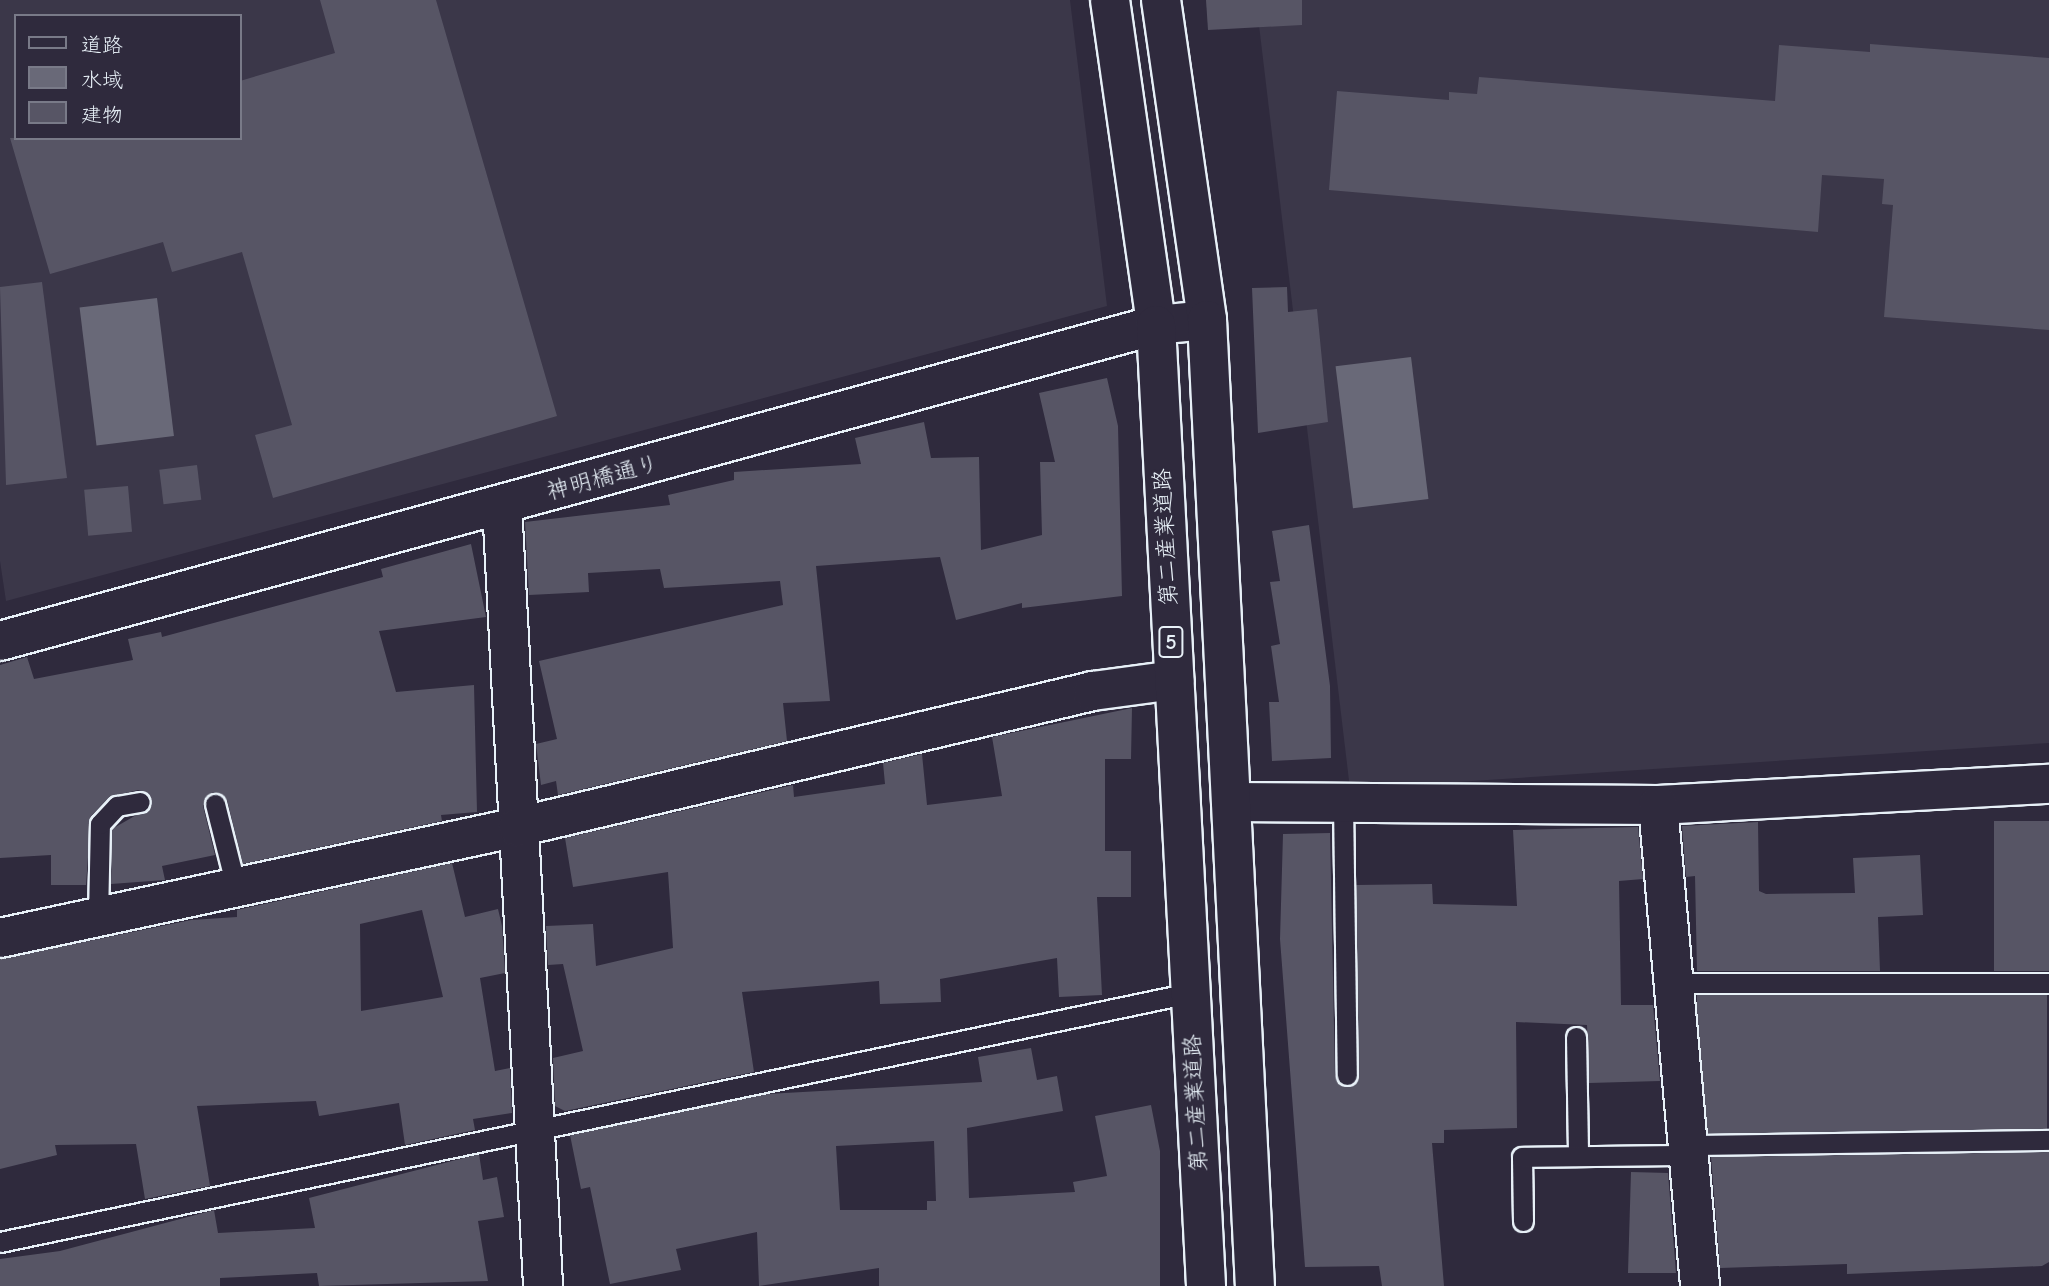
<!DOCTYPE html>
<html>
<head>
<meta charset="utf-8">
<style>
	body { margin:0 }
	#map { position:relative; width:2049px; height:1286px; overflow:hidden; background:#2f2a3d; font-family:"Comic Neue","Klee One",sans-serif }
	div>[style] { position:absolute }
	.built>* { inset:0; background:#3b3749 }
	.water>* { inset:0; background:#696978; transform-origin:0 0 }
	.building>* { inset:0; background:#575565; transform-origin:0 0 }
	.roads { filter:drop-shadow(2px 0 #e8f1f8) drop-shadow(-2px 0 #e8f1f8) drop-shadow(0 2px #e8f1f8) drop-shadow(0 -2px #e8f1f8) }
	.service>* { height:19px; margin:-9.5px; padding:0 9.5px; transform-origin:9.5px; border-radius:9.5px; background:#2f2a3d }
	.minor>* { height:38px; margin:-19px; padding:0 19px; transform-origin:19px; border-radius:19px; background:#2f2a3d }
	.tertiary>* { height:38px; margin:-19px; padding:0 19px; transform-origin:19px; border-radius:19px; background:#2f2a3d }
	.primary>* { height:38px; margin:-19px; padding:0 19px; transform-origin:19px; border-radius:19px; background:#2f2a3d }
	span { translate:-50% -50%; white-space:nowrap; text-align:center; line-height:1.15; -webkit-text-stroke:5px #2f2a3d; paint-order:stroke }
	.shield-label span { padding:2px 5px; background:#2f2a3d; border:2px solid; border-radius:5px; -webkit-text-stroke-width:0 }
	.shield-label { font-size:21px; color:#e8f1f8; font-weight:700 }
	.street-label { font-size:23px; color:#e8f1f8 }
	.legend { position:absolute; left:14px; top:14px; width:228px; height:126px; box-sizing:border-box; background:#2f2a3d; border:2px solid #797a88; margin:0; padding:9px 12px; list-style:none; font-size:21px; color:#e8f1f8 }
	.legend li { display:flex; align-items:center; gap:14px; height:35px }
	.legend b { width:35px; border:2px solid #797a88 }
</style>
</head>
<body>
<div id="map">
	<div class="built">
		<div style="clip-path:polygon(evenodd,0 0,1070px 0,1107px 306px,6px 601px,0 561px,0 0,16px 16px,240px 16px,240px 138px,16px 138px,16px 16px)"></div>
		<div style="clip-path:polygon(1256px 0,2049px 0,2049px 743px,1350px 789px)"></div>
	</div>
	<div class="water">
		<div style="left:157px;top:298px;width:139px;height:78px;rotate:83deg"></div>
		<div style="left:1411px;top:357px;width:143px;height:76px;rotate:83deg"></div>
	</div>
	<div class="building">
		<div style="clip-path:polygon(320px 0,436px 0,557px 416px,273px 498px,255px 435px,292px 425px,242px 252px,172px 272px,163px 242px,50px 274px,10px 138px,240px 138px,240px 81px,335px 53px)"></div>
		<div style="clip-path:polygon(1206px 0,1302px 0,1302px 25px,1208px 30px)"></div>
		<div style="clip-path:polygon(1870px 44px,2049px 58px,2049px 330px,1884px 317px,1893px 205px,1882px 204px,1884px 179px,1822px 175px,1818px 232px,1329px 190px,1337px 91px,1449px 100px,1449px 92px,1477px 94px,1479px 77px,1775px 101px,1779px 45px,1870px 52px)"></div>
		<div style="clip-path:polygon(42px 282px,67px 478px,6px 485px,0 287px)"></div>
		<div style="clip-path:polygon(1287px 287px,1288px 312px,1317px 309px,1328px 422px,1258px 433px,1252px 288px)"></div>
		<div style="clip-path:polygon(1107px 378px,1118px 426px,1122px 596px,1022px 608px,1022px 603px,956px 620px,940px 557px,816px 566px,830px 701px,783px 703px,787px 741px,558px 795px,556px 781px,541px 785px,536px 744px,557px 739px,539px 661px,783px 605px,780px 581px,664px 588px,660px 569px,588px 573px,589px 592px,529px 595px,525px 522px,670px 505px,668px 495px,734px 480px,734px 472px,861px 464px,855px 438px,924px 422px,931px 458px,979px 457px,981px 550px,1042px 535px,1040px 462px,1055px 462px,1039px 393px)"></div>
		<div style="left:197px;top:465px;width:35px;height:38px;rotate:83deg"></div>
		<div style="left:128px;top:486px;width:46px;height:44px;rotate:85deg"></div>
		<div style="clip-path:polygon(1309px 525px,1330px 686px,1331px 758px,1272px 761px,1269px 702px,1279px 702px,1271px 646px,1280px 644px,1270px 582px,1280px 581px,1272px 531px)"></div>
		<div style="clip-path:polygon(471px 544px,486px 617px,379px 631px,396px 692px,474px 685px,477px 812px,441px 815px,442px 821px,243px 864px,227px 800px,213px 792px,203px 806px,215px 855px,162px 866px,165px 880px,111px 884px,112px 829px,152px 806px,149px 794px,138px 790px,109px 797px,91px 816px,86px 885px,51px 885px,51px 855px,0 858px,0 665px,27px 657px,34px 679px,133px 660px,128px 639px,161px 632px,162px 637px,383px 577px,381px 569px)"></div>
		<div style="clip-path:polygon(1132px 708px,1131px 759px,1105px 759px,1105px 851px,1131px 851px,1131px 897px,1097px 897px,1102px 995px,1059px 997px,1057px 958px,940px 979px,941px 1002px,880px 1004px,879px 981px,742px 992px,754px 1072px,565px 1111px,555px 1106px,553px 1058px,583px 1051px,563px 964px,548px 965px,546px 926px,593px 924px,596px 966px,673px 948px,668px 872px,573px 887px,565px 838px,793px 785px,794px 797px,885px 784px,883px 763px,922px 754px,927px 805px,1002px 796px,992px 737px)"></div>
		<div style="left:2049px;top:821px;width:150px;height:55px;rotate:90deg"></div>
		<div style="clip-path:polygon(1758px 822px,1759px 891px,1766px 894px,1855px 893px,1853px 858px,1920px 855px,1923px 915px,1878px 917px,1880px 971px,1697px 971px,1695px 876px,1686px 877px,1682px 826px)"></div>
		<div style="clip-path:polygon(1638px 827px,1643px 879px,1619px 881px,1621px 1005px,1653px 1005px,1660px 1081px,1589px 1083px,1587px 1025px,1516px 1022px,1517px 1128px,1444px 1130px,1444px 1143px,1432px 1143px,1444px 1286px,1382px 1286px,1379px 1266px,1305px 1267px,1280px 939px,1283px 834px,1330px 833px,1335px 1075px,1348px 1087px,1359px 1075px,1356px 885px,1432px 884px,1433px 904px,1517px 906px,1513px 830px)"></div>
		<div style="clip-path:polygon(evenodd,452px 863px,465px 917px,498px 909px,502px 926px,505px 973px,480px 978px,495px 1071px,510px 1068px,512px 1113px,473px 1119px,475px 1130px,405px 1145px,399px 1103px,319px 1116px,316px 1101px,197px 1106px,210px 1186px,145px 1199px,136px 1144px,55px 1145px,57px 1155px,0 1169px,0 959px,191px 920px,237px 917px,237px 910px,452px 863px,422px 910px,443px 997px,361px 1011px,360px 924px,422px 910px)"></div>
		<div style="left:1697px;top:995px;width:350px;height:138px"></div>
		<div style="clip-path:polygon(evenodd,1031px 1048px,1037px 1080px,1057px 1076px,1063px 1111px,967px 1128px,969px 1198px,1075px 1192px,1073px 1182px,1107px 1176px,1095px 1116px,1151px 1105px,1160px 1151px,1160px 1286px,879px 1286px,879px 1268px,759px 1286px,757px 1232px,676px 1249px,681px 1270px,610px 1284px,590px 1187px,581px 1189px,570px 1135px,767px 1094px,982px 1082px,978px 1057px,1031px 1048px,934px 1141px,936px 1201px,927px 1201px,927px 1210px,840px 1210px,836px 1146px,934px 1141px)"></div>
		<div style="clip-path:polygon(2049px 1152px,2049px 1262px,2042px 1266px,1847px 1274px,1847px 1264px,1720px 1268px,1711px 1157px)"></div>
		<div style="clip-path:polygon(479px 1154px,483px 1180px,497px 1177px,504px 1217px,478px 1221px,488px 1281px,319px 1286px,317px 1273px,220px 1278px,220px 1286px,0 1286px,0 1259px,60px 1251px,214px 1210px,218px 1233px,315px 1228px,309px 1198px)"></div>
		<div style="clip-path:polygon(1631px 1172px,1668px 1173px,1676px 1273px,1628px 1273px)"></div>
	</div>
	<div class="roads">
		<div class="service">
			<div style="left:1343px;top:803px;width:272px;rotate:89.2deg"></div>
			<div style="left:215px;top:804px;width:86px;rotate:75.8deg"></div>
			<div style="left:98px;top:917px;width:93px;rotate:-88.8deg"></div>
			<div style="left:100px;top:824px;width:25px;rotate:-47deg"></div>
			<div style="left:117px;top:806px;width:23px;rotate:-10deg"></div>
			<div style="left:1673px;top:983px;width:376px"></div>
			<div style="left:1576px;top:1037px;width:119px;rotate:89deg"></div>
			<div style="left:1688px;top:1145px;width:361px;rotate:-0.8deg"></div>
			<div style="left:1523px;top:1221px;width:64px;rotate:-90.9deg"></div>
			<div style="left:1522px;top:1157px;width:167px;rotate:-0.7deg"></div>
			<div style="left:0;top:1242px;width:1216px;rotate:-11.82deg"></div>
		</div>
		<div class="minor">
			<div style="left:502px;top:505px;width:782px;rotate:86.99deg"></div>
			<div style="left:1231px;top:802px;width:427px;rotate:0.4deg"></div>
			<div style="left:1658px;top:805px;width:392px;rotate:-3.1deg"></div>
			<div style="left:1658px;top:805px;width:483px;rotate:85deg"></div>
			<div style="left:0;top:938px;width:530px;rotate:-12.09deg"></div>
			<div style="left:518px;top:827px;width:591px;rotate:-13.31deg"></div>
			<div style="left:1093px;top:691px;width:82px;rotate:-7.7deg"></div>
		</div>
		<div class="tertiary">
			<div style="left:0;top:641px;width:1198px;rotate:-15.29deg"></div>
			<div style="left:1156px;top:325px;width:51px;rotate:-5.6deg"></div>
		</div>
		<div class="primary">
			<div style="left:1110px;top:0;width:328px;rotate:81.9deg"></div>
			<div style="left:1156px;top:325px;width:962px;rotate:87.02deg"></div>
			<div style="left:1161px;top:0;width:323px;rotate:81.8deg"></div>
			<div style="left:1207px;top:320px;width:967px;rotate:87.16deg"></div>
		</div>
	</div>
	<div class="shield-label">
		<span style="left:1171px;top:642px">5</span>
	</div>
	<div class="street-label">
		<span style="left:603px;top:478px;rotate:-15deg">神明橋通り</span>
		<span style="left:1166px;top:537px;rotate:-93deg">第二産業道路</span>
		<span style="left:1196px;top:1103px;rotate:-93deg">第二産業道路</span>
	</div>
	<ul class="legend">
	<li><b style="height:9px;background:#2f2a3d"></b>道路</li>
	<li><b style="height:19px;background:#696978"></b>水域</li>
	<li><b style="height:19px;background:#575565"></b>建物</li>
	</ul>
</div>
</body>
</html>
